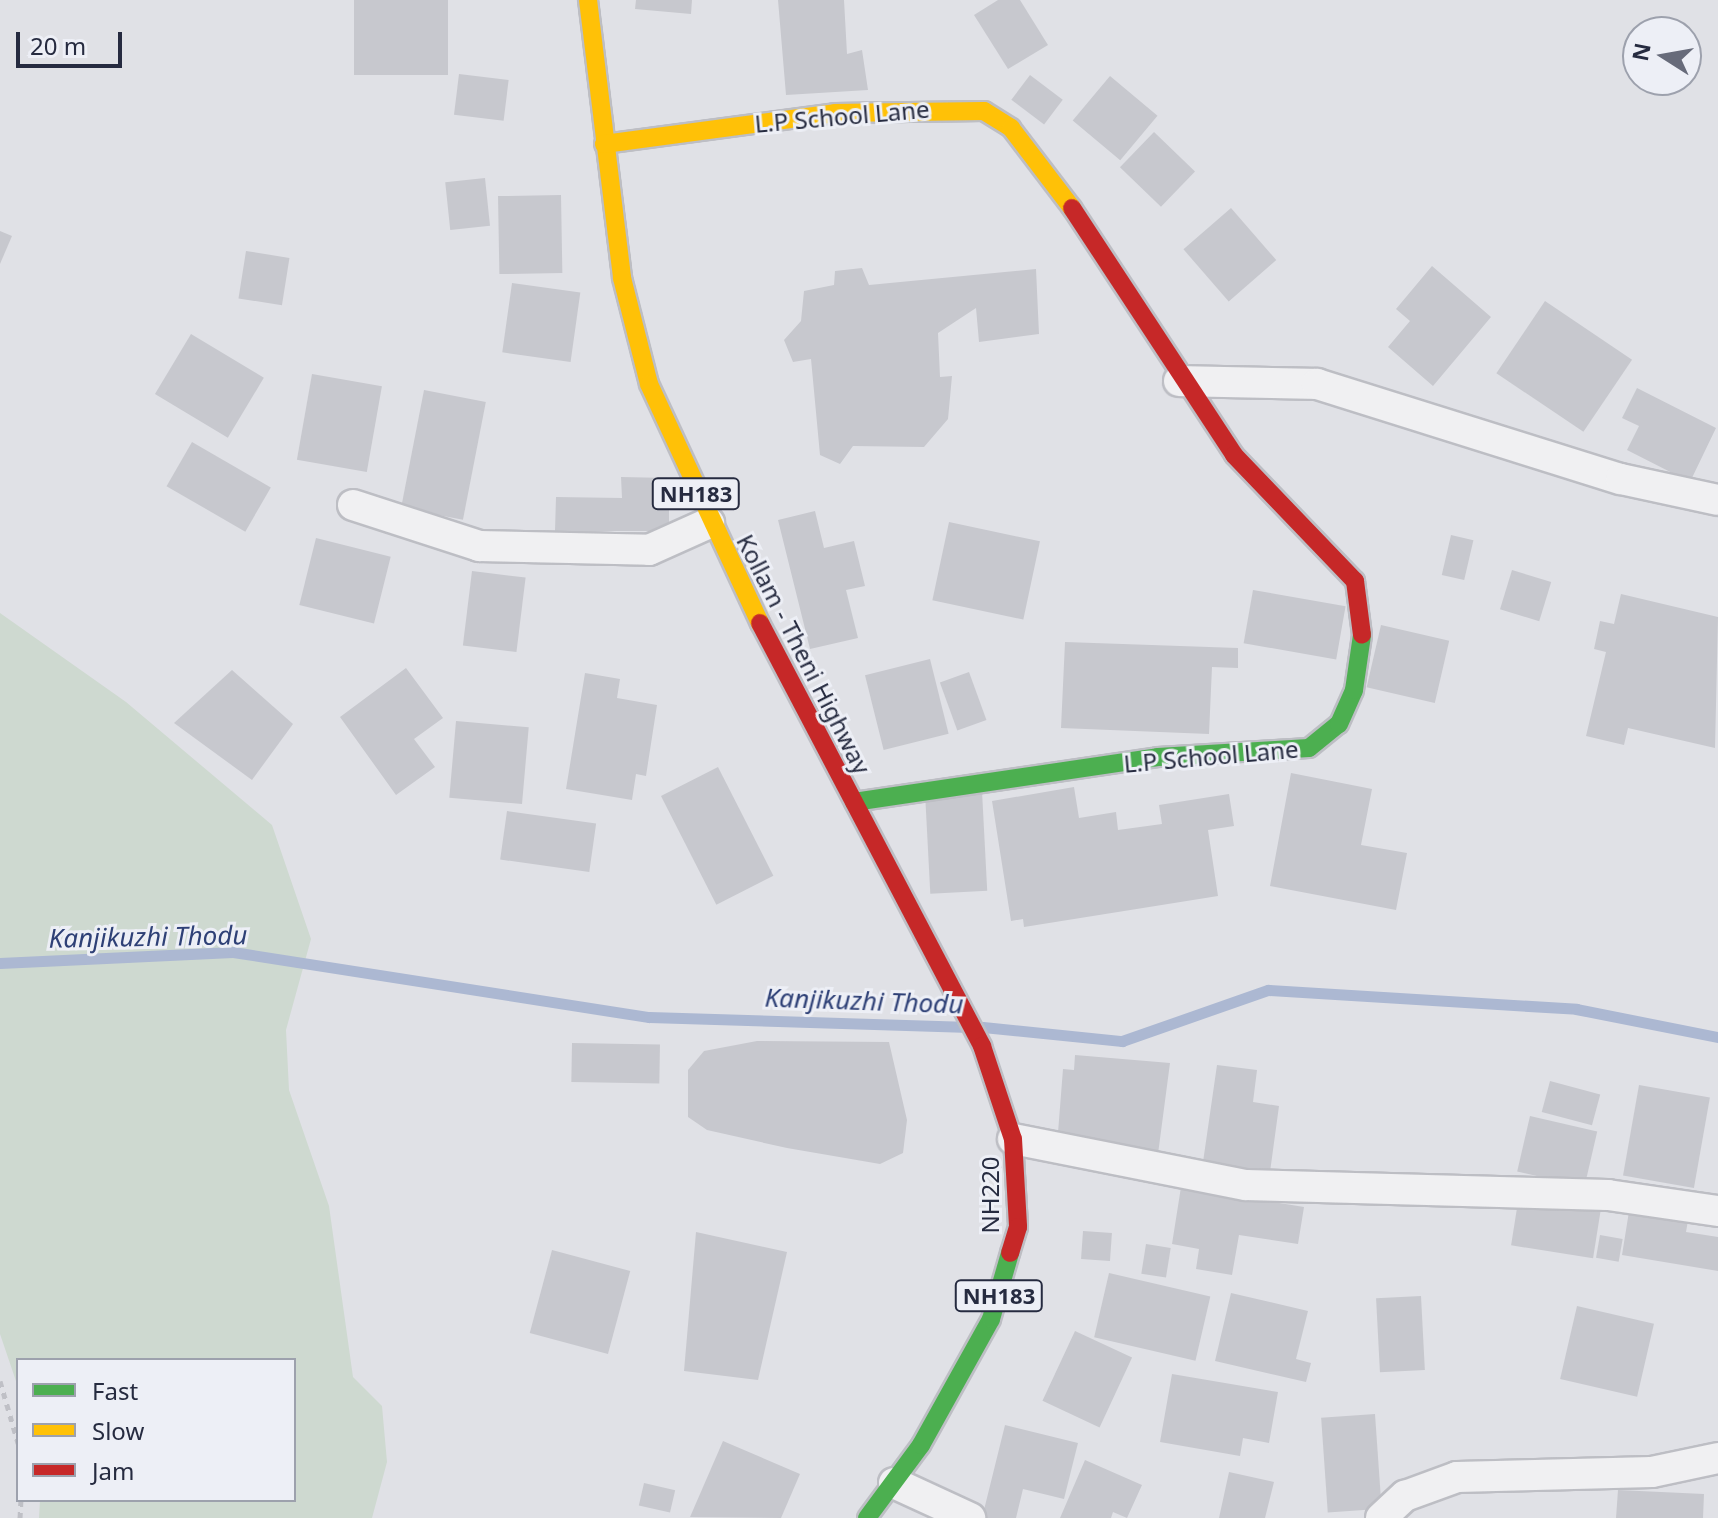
<!DOCTYPE html>
<html>
<head>
<meta charset="utf-8">
<style>
	body { margin:0 }
	#map { position:relative; width:1718px; height:1518px; overflow:hidden; background:#e0e1e6; font-family:"Noto Sans",sans-serif }
	div>[style] { position:absolute }
	.green>* { inset:0; background:#ced9d0 }
	.stream>* { height:11px; margin:-5.5px; padding:0 5.5px; transform-origin:5.5px; border-radius:5.5px; background:#acb8d2 }
	.building>* { inset:0; background:#c7c8ce; transform-origin:0 0 }
	.path>* { height:5px; margin-top:-2.5px; transform-origin:0; background:repeating-linear-gradient(90deg,#bfc0c6 0 6px,transparent 0 12px) }
	.roads { filter:drop-shadow(2px 0 #bdbec4) drop-shadow(-2px 0 #bdbec4) drop-shadow(0 2px #bdbec4) drop-shadow(0 -2px #bdbec4) }
	.street>* { height:30px; margin:-15px; padding:0 15px; transform-origin:15px; border-radius:15px; background:#f0f0f2 }
	.fast>* { height:18px; margin:-9px; padding:0 9px; transform-origin:9px; border-radius:9px; background:#4caf50 }
	.slow>* { height:18px; margin:-9px; padding:0 9px; transform-origin:9px; border-radius:9px; background:#ffc107 }
	.jam>* { height:18px; margin:-9px; padding:0 9px; transform-origin:9px; border-radius:9px; background:#c62828 }
	span { translate:-50% -50%; white-space:nowrap; text-align:center; line-height:1.15; -webkit-text-stroke:6px #edeff6; paint-order:stroke }
	.shield-label span { padding:2px 6px; background:#edeff6; border:2px solid; border-radius:6px; -webkit-text-stroke-width:0 }
	.shield-label { font-size:22px; color:#262b40; font-weight:700 }
	.street-label { font-size:24px; color:#262b40 }
	.water-label { font-size:26px; color:#2e4076; font-style:italic }
	.legend { position:absolute; left:16px; top:1358px; width:280px; height:144px; box-sizing:border-box; background:#edeff6; border:2px solid #9da1ad; margin:0; padding:10px 14px; list-style:none; font-size:24px; color:#262b40 }
	.legend li { display:flex; align-items:center; gap:16px; height:40px }
	.legend b { width:40px; border:2px solid #9da1ad }
	.north { position:absolute; left:1622px; top:16px; width:80px; height:80px; box-sizing:border-box; background:#edeff6; border:2px solid #9da1ad; border-radius:50%; rotate:281deg; font-size:22px; font-weight:700; line-height:32px; text-align:center; color:#262b40 }
	.north::after { content:''; display:block; margin:auto; width:28px; height:36px; background:#676b7a; clip-path:polygon(50% 0,100% 100%,50% 72%,0 100%) }
	.scale { position:absolute; left:16px; top:32px; width:106px; height:36px; box-sizing:border-box; border:4px solid #262b40; border-top:0; padding-left:10px; font-size:24px; line-height:28px; white-space:nowrap; color:#262b40; -webkit-text-stroke:6px #edeff6; paint-order:stroke }
</style>
</head>
<body>
<div id="map">
	<div class="green">
		<div style="clip-path:polygon(0 613px,126px 702px,272px 825px,311px 939px,286px 1030px,289px 1090px,329px 1206px,353px 1377px,382px 1406px,387px 1462px,372px 1518px,39px 1518px,40px 1500px,294px 1500px,294px 1360px,18px 1360px,18px 1387px,0 1334px)"></div>
	</div>
	<div class="stream">
		<div style="left:0;top:963px;width:233px;rotate:-2.7deg"></div>
		<div style="left:233px;top:952px;width:421px;rotate:8.9deg"></div>
		<div style="left:649px;top:1017px;width:313px;rotate:1.8deg"></div>
		<div style="left:983px;top:1027px;width:140px;rotate:5.8deg"></div>
		<div style="left:1122px;top:1041px;width:155px;rotate:-19.3deg"></div>
		<div style="left:1268px;top:990px;width:309px;rotate:3.5deg"></div>
		<div style="left:1576px;top:1009px;width:145px;rotate:11.2deg"></div>
	</div>
	<div class="building">
		<div style="left:354px;top:0;width:94px;height:75px"></div>
		<div style="clip-path:polygon(636px 0,692px 0,691px 14px,635px 9px)"></div>
		<div style="clip-path:polygon(778px 0,844px 0,847px 54px,862px 50px,868px 90px,786px 95px)"></div>
		<div style="clip-path:polygon(998px 0,1020px 0,1048px 45px,1008px 69px,974px 15px)"></div>
		<div style="left:459px;top:74px;width:50px;height:41px;rotate:7deg"></div>
		<div style="left:1030px;top:75px;width:41px;height:31px;rotate:37deg"></div>
		<div style="left:1110px;top:76px;width:62px;height:58px;rotate:40deg"></div>
		<div style="left:1154px;top:132px;width:57px;height:49px;rotate:44deg"></div>
		<div style="left:485px;top:178px;width:48px;height:40px;rotate:84deg"></div>
		<div style="left:561px;top:195px;width:78px;height:63px;rotate:89deg"></div>
		<div style="left:1231px;top:208px;width:69px;height:63px;rotate:49deg"></div>
		<div style="clip-path:polygon(0 231px,12px 236px,0 264px)"></div>
		<div style="left:246px;top:251px;width:44px;height:48px;rotate:9deg"></div>
		<div style="clip-path:polygon(1432px 266px,1491px 317px,1433px 386px,1388px 347px,1410px 321px,1396px 309px)"></div>
		<div style="clip-path:polygon(862px 268px,869px 285px,1036px 269px,1039px 334px,979px 342px,976px 308px,938px 333px,940px 377px,952px 376px,948px 419px,924px 447px,853px 446px,840px 464px,820px 455px,811px 359px,793px 362px,784px 340px,801px 321px,804px 291px,834px 285px,835px 271px)"></div>
		<div style="left:512px;top:283px;width:69px;height:70px;rotate:8deg"></div>
		<div style="left:1545px;top:301px;width:105px;height:87px;rotate:34deg"></div>
		<div style="left:191px;top:334px;width:85px;height:70px;rotate:31deg"></div>
		<div style="left:312px;top:374px;width:71px;height:87px;rotate:10deg"></div>
		<div style="clip-path:polygon(1637px 388px,1716px 428px,1690px 482px,1627px 450px,1639px 426px,1622px 418px)"></div>
		<div style="left:424px;top:390px;width:63px;height:120px;rotate:11deg"></div>
		<div style="left:192px;top:442px;width:91px;height:51px;rotate:30deg"></div>
		<div style="clip-path:polygon(621px 477px,669px 478px,669px 531px,555px 531px,556px 497px,622px 498px)"></div>
		<div style="clip-path:polygon(815px 511px,824px 548px,854px 541px,865px 586px,846px 590px,858px 638px,810px 649px,778px 520px)"></div>
		<div style="left:949px;top:522px;width:93px;height:80px;rotate:12deg"></div>
		<div style="left:1451px;top:535px;width:23px;height:41px;rotate:13deg"></div>
		<div style="left:316px;top:538px;width:77px;height:69px;rotate:14deg"></div>
		<div style="left:1512px;top:570px;width:41px;height:41px;rotate:17deg"></div>
		<div style="left:472px;top:571px;width:54px;height:75px;rotate:7deg"></div>
		<div style="left:1253px;top:590px;width:94px;height:54px;rotate:10deg"></div>
		<div style="clip-path:polygon(1621px 594px,1718px 617px,1715px 748px,1628px 728px,1624px 745px,1586px 736px,1606px 652px,1594px 649px,1600px 621px,1614px 624px)"></div>
		<div style="left:1381px;top:625px;width:70px;height:64px;rotate:13deg"></div>
		<div style="clip-path:polygon(1065px 642px,1238px 648px,1238px 668px,1212px 667px,1209px 734px,1061px 728px)"></div>
		<div style="left:930px;top:659px;width:77px;height:67px;rotate:76deg"></div>
		<div style="clip-path:polygon(406px 668px,443px 718px,414px 739px,435px 767px,396px 795px,340px 717px)"></div>
		<div style="clip-path:polygon(232px 670px,293px 724px,252px 780px,174px 723px)"></div>
		<div style="left:969px;top:672px;width:51px;height:31px;rotate:70deg"></div>
		<div style="clip-path:polygon(585px 673px,620px 679px,617px 698px,657px 705px,646px 776px,636px 774px,632px 800px,566px 789px)"></div>
		<div style="left:456px;top:721px;width:73px;height:77px;rotate:5deg"></div>
		<div style="left:718px;top:767px;width:122px;height:64px;rotate:63deg"></div>
		<div style="clip-path:polygon(1291px 773px,1372px 789px,1361px 845px,1407px 853px,1396px 910px,1270px 886px)"></div>
		<div style="clip-path:polygon(1074px 787px,1079px 818px,1116px 812px,1118px 830px,1162px 824px,1159px 805px,1229px 794px,1234px 826px,1208px 830px,1218px 896px,1024px 927px,1023px 919px,1011px 921px,992px 801px)"></div>
		<div style="left:982px;top:791px;width:100px;height:57px;rotate:87deg"></div>
		<div style="left:507px;top:811px;width:90px;height:49px;rotate:8deg"></div>
		<div style="clip-path:polygon(757px 1041px,889px 1042px,907px 1120px,903px 1153px,880px 1164px,787px 1148px,707px 1130px,688px 1117px,688px 1070px,704px 1051px)"></div>
		<div style="left:572px;top:1043px;width:88px;height:39px;rotate:1deg"></div>
		<div style="clip-path:polygon(1075px 1055px,1170px 1063px,1158px 1154px,1056px 1158px,1063px 1069px,1074px 1070px)"></div>
		<div style="clip-path:polygon(1217px 1065px,1257px 1070px,1253px 1102px,1279px 1106px,1270px 1172px,1203px 1162px)"></div>
		<div style="left:1550px;top:1081px;width:52px;height:32px;rotate:15deg"></div>
		<div style="left:1639px;top:1085px;width:72px;height:92px;rotate:10deg"></div>
		<div style="left:1530px;top:1116px;width:69px;height:57px;rotate:13deg"></div>
		<div style="clip-path:polygon(1181px 1187px,1304px 1207px,1298px 1244px,1239px 1235px,1232px 1275px,1196px 1269px,1199px 1249px,1172px 1244px)"></div>
		<div style="left:1520px;top:1189px;width:83px;height:57px;rotate:9deg"></div>
		<div style="clip-path:polygon(1631px 1199px,1690px 1209px,1686px 1232px,1718px 1237px,1718px 1271px,1622px 1255px)"></div>
		<div style="left:1083px;top:1231px;width:29px;height:28px;rotate:4deg"></div>
		<div style="clip-path:polygon(696px 1232px,787px 1252px,758px 1380px,684px 1371px)"></div>
		<div style="left:1600px;top:1235px;width:23px;height:23px;rotate:10deg"></div>
		<div style="left:1146px;top:1244px;width:25px;height:30px;rotate:9deg"></div>
		<div style="left:552px;top:1250px;width:81px;height:86px;rotate:15deg"></div>
		<div style="left:1109px;top:1273px;width:104px;height:66px;rotate:13deg"></div>
		<div style="clip-path:polygon(1231px 1293px,1308px 1311px,1296px 1359px,1311px 1363px,1306px 1382px,1215px 1361px)"></div>
		<div style="left:1421px;top:1296px;width:74px;height:45px;rotate:87deg"></div>
		<div style="left:1577px;top:1306px;width:79px;height:75px;rotate:13deg"></div>
		<div style="left:1075px;top:1331px;width:63px;height:77px;rotate:25deg"></div>
		<div style="clip-path:polygon(1172px 1374px,1278px 1392px,1269px 1443px,1243px 1438px,1240px 1456px,1160px 1442px)"></div>
		<div style="left:1375px;top:1414px;width:95px;height:54px;rotate:86deg"></div>
		<div style="clip-path:polygon(1005px 1425px,1078px 1443px,1064px 1499px,1023px 1489px,1016px 1518px,982px 1518px)"></div>
		<div style="clip-path:polygon(723px 1441px,800px 1474px,781px 1518px,690px 1517px)"></div>
		<div style="clip-path:polygon(1085px 1460px,1142px 1485px,1127px 1518px,1113px 1512px,1111px 1518px,1060px 1518px)"></div>
		<div style="clip-path:polygon(1229px 1472px,1274px 1482px,1265px 1518px,1219px 1518px)"></div>
		<div style="left:644px;top:1483px;width:32px;height:23px;rotate:13deg"></div>
		<div style="clip-path:polygon(1618px 1490px,1704px 1494px,1703px 1518px,1616px 1518px)"></div>
	</div>
	<div class="path">
		<div style="left:0;top:1381px;width:65px;rotate:73.8deg"></div>
		<div style="left:20px;top:1518px;width:18px;rotate:-87deg"></div>
	</div>
	<div class="roads">
		<div class="street">
			<div style="left:1179px;top:381px;width:138px;rotate:1.2deg"></div>
			<div style="left:1317px;top:384px;width:318px;rotate:17.4deg"></div>
			<div style="left:1621px;top:479px;width:99px;rotate:12.2deg"></div>
			<div style="left:353px;top:505px;width:133px;rotate:18deg"></div>
			<div style="left:479px;top:546px;width:170px;rotate:1.3deg"></div>
			<div style="left:649px;top:550px;width:66px;rotate:-24.2deg"></div>
			<div style="left:1013px;top:1139px;width:237px;rotate:11.2deg"></div>
			<div style="left:1246px;top:1185px;width:362px;rotate:1.6deg"></div>
			<div style="left:1608px;top:1195px;width:111px;rotate:8.3deg"></div>
			<div style="left:894px;top:1483px;width:84px;rotate:24.7deg"></div>
			<div style="left:1381px;top:1518px;width:33px;rotate:-43deg"></div>
			<div style="left:1405px;top:1496px;width:55px;rotate:-20.1deg"></div>
			<div style="left:1457px;top:1477px;width:195px;rotate:-1.5deg"></div>
			<div style="left:1652px;top:1472px;width:67px;rotate:-12deg"></div>
		</div>
		<div class="fast">
			<div style="left:854px;top:802px;width:307px;rotate:-8.4deg"></div>
			<div style="left:1158px;top:757px;width:151px;rotate:-3.4deg"></div>
			<div style="left:1309px;top:748px;width:38px;rotate:-39deg"></div>
			<div style="left:1339px;top:724px;width:37px;rotate:-66deg"></div>
			<div style="left:1354px;top:690px;width:56px;rotate:-81.7deg"></div>
			<div style="left:867px;top:1518px;width:91px;rotate:-53.5deg"></div>
			<div style="left:921px;top:1445px;width:144px;rotate:-60.9deg"></div>
			<div style="left:991px;top:1319px;width:69px;rotate:-73.9deg"></div>
		</div>
		<div class="slow">
			<div style="left:588px;top:0;width:280px;rotate:83deg"></div>
			<div style="left:622px;top:278px;width:109px;rotate:75.7deg"></div>
			<div style="left:649px;top:384px;width:264px;rotate:65.1deg"></div>
			<div style="left:604px;top:144px;width:233px;rotate:-7.6deg"></div>
			<div style="left:835px;top:113px;width:149px;rotate:-0.8deg"></div>
			<div style="left:984px;top:111px;width:32px;rotate:32deg"></div>
			<div style="left:1011px;top:128px;width:101px;rotate:52.7deg"></div>
		</div>
		<div class="jam">
			<div style="left:1072px;top:208px;width:295px;rotate:56.7deg"></div>
			<div style="left:1234px;top:455px;width:175px;rotate:46.2deg"></div>
			<div style="left:1355px;top:581px;width:54px;rotate:82.6deg"></div>
			<div style="left:760px;top:623px;width:478px;rotate:62.3deg"></div>
			<div style="left:982px;top:1046px;width:98px;rotate:71.6deg"></div>
			<div style="left:1013px;top:1139px;width:88px;rotate:86.7deg"></div>
			<div style="left:1018px;top:1227px;width:27px;rotate:107deg"></div>
		</div>
	</div>
	<div class="shield-label">
		<span style="left:696px;top:494px">NH183</span>
		<span style="left:999px;top:1296px">NH183</span>
	</div>
	<div class="street-label">
		<span style="left:842px;top:116px;rotate:-5deg">L.P School Lane</span>
		<span style="left:804px;top:654px;rotate:63deg">Kollam - Theni Highway</span>
		<span style="left:1211px;top:756px;rotate:-5deg">L.P School Lane</span>
		<span style="left:990px;top:1195px;rotate:-90deg">NH220</span>
	</div>
	<div class="water-label">
		<span style="left:148px;top:937px;rotate:-1deg">Kanjikuzhi Thodu</span>
		<span style="left:864px;top:1001px;rotate:2deg">Kanjikuzhi Thodu</span>
	</div>
	<ul class="legend">
	<li><b style="height:10px;background:#4caf50"></b>Fast</li>
	<li><b style="height:10px;background:#ffc107"></b>Slow</li>
	<li><b style="height:10px;background:#c62828"></b>Jam</li>
	</ul>
	<div class="north">N</div>
	<div class="scale">20 m</div>
</div>
</body>
</html>
